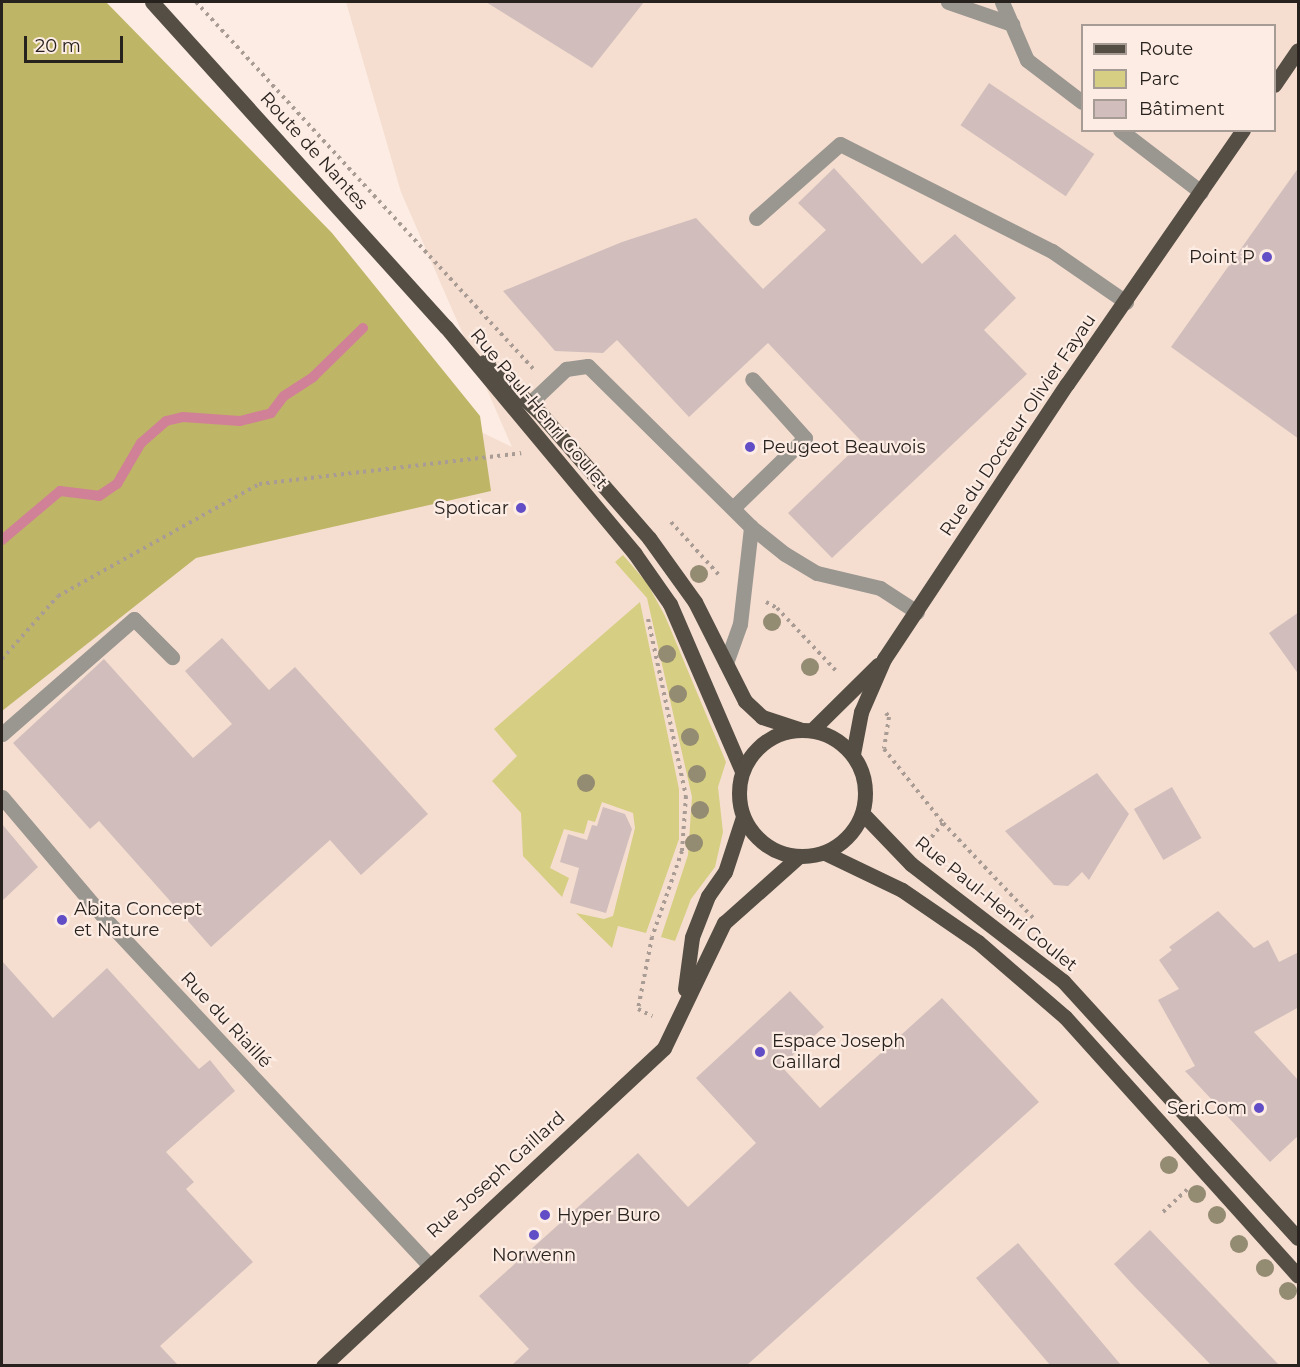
<!DOCTYPE html>
<html>
<head>
<meta charset="utf-8">
<style>
	body { margin:0 }
	#map { position:relative; width:1300px; height:1367px; overflow:hidden; background:#fcece3; font-family:Montserrat,sans-serif }
	div>[style] { position:absolute }
	.built>* { inset:0; background:#f5ded0 }
	.green>* { inset:0; background:#d6ce82 }
	.forest>* { inset:0; background:#beb666 }
	.stream>* { height:10px; margin:-5px; padding:0 5px; transform-origin:5px; border-radius:5px; background:#d18197 }
	.building>* { inset:0; background:#d1bebc; transform-origin:0 0 }
	.path>* { height:4px; margin-top:-2px; transform-origin:0; background:repeating-linear-gradient(90deg,#a89c95 0 3px,transparent 0 7.5px) }
	.minor>* { height:15px; margin:-7.5px; padding:0 7.5px; transform-origin:7.5px; border-radius:7.5px; background:#9a9690 }
	.major>* { height:15px; margin:-7.5px; padding:0 7.5px; transform-origin:7.5px; border-radius:7.5px; background:#554e44 }
	.major>.ring { margin:-7.5px; padding:0; box-sizing:content-box; background:none; border:15px solid #554e44; border-radius:50% }
	.trees>* { width:18px; height:18px; margin:-9px; border-radius:50%; background:#948b73 }
	.dots>* { width:16px; height:16px; translate:-50% -50%; box-sizing:border-box; border:3px solid #fcece3; border-radius:50% }
	span { translate:-50% -50%; white-space:nowrap; text-align:center; line-height:1.15; -webkit-text-stroke:4.5px #fcece3; paint-order:stroke }
	.street-label { font-size:18px; color:#28221f }
	.poi-label { font-size:18px; color:#28221f }
	.right { translate:-100% -50%; text-align:right }
	.left { translate:0 -50%; text-align:left }
	.frame { position:absolute; inset:0; border:3px solid #28221f; pointer-events:none }
	.legend { position:absolute; left:1081px; top:24px; width:195px; height:108px; box-sizing:border-box; background:#fcece3; border:2px solid #a79b95; margin:0; padding:8px 10px; list-style:none; font-size:18px; color:#28221f }
	.legend li { display:flex; align-items:center; gap:12px; height:30px }
	.legend b { width:30px; border:2px solid #a79b95 }
	.scale { position:absolute; left:24px; top:36px; width:99px; height:27px; box-sizing:border-box; border:3px solid #28221f; border-top:0; padding-left:8px; font-size:18px; line-height:21px; white-space:nowrap; color:#28221f; -webkit-text-stroke:4px #fcece3; paint-order:stroke }
</style>
</head>
<body>
<div id="map">
	<div class="built">
		<div style="clip-path:polygon(evenodd,346px 2px,1298px 2px,1298px 1365px,2px 1366px,2px 657px,319px 354px,512px 447px,401px 192px,346px 2px,1082px 26px,1274px 26px,1274px 130px,1082px 130px,1082px 26px)"></div>
	</div>
	<div class="green">
		<div style="clip-path:polygon(623px 555px,647px 583px,665px 616px,726px 762px,718px 787px,723px 832px,715px 867px,691px 899px,675px 941px,661px 937px,688px 855px,692px 797px,647px 598px,615px 562px)"></div>
		<div style="clip-path:polygon(640px 602px,679px 789px,679px 839px,646px 933px,618px 926px,612px 948px,576px 913px,604px 919px,613px 916px,635px 828px,633px 813px,602px 802px,595px 822px,588px 820px,584px 834px,564px 829px,550px 868px,569px 878px,562px 897px,523px 856px,521px 813px,492px 781px,517px 756px,494px 729px)"></div>
	</div>
	<div class="forest">
		<div style="clip-path:polygon(2px 2px,106px 2px,332px 233px,480px 416px,491px 491px,196px 558px,2px 711px)"></div>
	</div>
	<div class="stream">
		<div style="left:2px;top:540px;width:76px;rotate:-40.2deg"></div>
		<div style="left:60px;top:491px;width:39px;rotate:7deg"></div>
		<div style="left:99px;top:496px;width:22px;rotate:-34deg"></div>
		<div style="left:117px;top:484px;width:48px;rotate:-59.7deg"></div>
		<div style="left:141px;top:443px;width:33px;rotate:-41deg"></div>
		<div style="left:166px;top:421px;width:17px;rotate:-13deg"></div>
		<div style="left:183px;top:417px;width:57px;rotate:4deg"></div>
		<div style="left:240px;top:421px;width:32px;rotate:-14deg"></div>
		<div style="left:271px;top:413px;width:21px;rotate:-53deg"></div>
		<div style="left:284px;top:396px;width:35px;rotate:-33deg"></div>
		<div style="left:313px;top:377px;width:70px;rotate:-44.4deg"></div>
	</div>
	<div class="building">
		<div style="clip-path:polygon(486px 2px,644px 2px,592px 68px)"></div>
		<div style="left:989px;top:83px;width:127px;height:51px;rotate:34deg"></div>
		<div style="clip-path:polygon(1299px 167px,1299px 439px,1171px 347px)"></div>
		<div style="clip-path:polygon(834px 168px,922px 264px,955px 234px,1016px 298px,984px 330px,1027px 374px,832px 558px,788px 513px,862px 442px,768px 343px,689px 417px,617px 340px,603px 353px,555px 351px,503px 291px,622px 242px,696px 218px,763px 289px,826px 230px,798px 203px)"></div>
		<div style="clip-path:polygon(1299px 612px,1299px 675px,1269px 633px)"></div>
		<div style="clip-path:polygon(222px 638px,269px 690px,295px 667px,428px 814px,361px 875px,330px 840px,211px 947px,99px 821px,90px 829px,13px 743px,104px 659px,193px 758px,232px 724px,185px 671px)"></div>
		<div style="clip-path:polygon(1097px 773px,1129px 814px,1089px 880px,1082px 872px,1068px 886px,1054px 885px,1005px 831px)"></div>
		<div style="left:1172px;top:787px;width:59px;height:44px;rotate:60deg"></div>
		<div style="clip-path:polygon(603px 807px,625px 814px,632px 829px,606px 913px,570px 903px,579px 868px,560px 862px,568px 834px,587px 840px,592px 825px,597px 826px)"></div>
		<div style="clip-path:polygon(2px 824px,38px 867px,2px 901px)"></div>
		<div style="clip-path:polygon(1218px 911px,1254px 948px,1268px 940px,1279px 962px,1299px 952px,1299px 1007px,1254px 1032px,1299px 1081px,1299px 1135px,1270px 1162px,1185px 1071px,1195px 1066px,1158px 1000px,1179px 989px,1159px 960px,1172px 950px,1169px 947px)"></div>
		<div style="clip-path:polygon(2px 961px,53px 1018px,107px 968px,199px 1069px,210px 1060px,235px 1091px,166px 1152px,194px 1182px,186px 1189px,253px 1262px,160px 1346px,178px 1365px,2px 1365px)"></div>
		<div style="clip-path:polygon(790px 991px,824px 1027px,781px 1066px,820px 1108px,942px 998px,1039px 1102px,747px 1365px,512px 1365px,529px 1349px,479px 1296px,638px 1153px,688px 1207px,756px 1143px,696px 1078px)"></div>
		<div style="clip-path:polygon(1150px 1230px,1279px 1365px,1211px 1365px,1135px 1287px,1114px 1264px)"></div>
		<div style="clip-path:polygon(1018px 1243px,1121px 1365px,1050px 1365px,976px 1278px)"></div>
	</div>
	<div class="path">
		<div style="left:196px;top:2px;width:498px;rotate:47.4deg"></div>
		<div style="left:671px;top:522px;width:73px;rotate:47.8deg"></div>
		<div style="left:766px;top:602px;width:13px;rotate:29deg"></div>
		<div style="left:777px;top:608px;width:88px;rotate:46.8deg"></div>
		<div style="left:648px;top:619px;width:181px;rotate:77.9deg"></div>
		<div style="left:686px;top:796px;width:55px;rotate:94.2deg"></div>
		<div style="left:682px;top:851px;width:91px;rotate:109.2deg"></div>
		<div style="left:652px;top:937px;width:73px;rotate:101deg"></div>
		<div style="left:638px;top:1009px;width:16px;rotate:27deg"></div>
		<div style="left:2px;top:659px;width:84px;rotate:-48.4deg"></div>
		<div style="left:58px;top:596px;width:230px;rotate:-29.1deg"></div>
		<div style="left:259px;top:484px;width:264px;rotate:-6.7deg"></div>
		<div style="left:886px;top:713px;width:5px;rotate:53deg"></div>
		<div style="left:889px;top:717px;width:32px;rotate:99deg"></div>
		<div style="left:884px;top:749px;width:95px;rotate:51.4deg"></div>
		<div style="left:943px;top:823px;width:27px;rotate:129deg"></div>
		<div style="left:943px;top:823px;width:134px;rotate:46.5deg"></div>
		<div style="left:1163px;top:1212px;width:35px;rotate:-43deg"></div>
	</div>
	<div class="minor">
		<div style="left:948px;top:2px;width:68px;rotate:19deg"></div>
		<div style="left:1002px;top:2px;width:63px;rotate:66.7deg"></div>
		<div style="left:1027px;top:60px;width:69px;rotate:37.4deg"></div>
		<div style="left:1120px;top:130px;width:102px;rotate:37.4deg"></div>
		<div style="left:756px;top:218px;width:112px;rotate:-41.4deg"></div>
		<div style="left:840px;top:144px;width:237px;rotate:26.8deg"></div>
		<div style="left:1052px;top:251px;width:90px;rotate:34.6deg"></div>
		<div style="left:530px;top:403px;width:50px;rotate:-43.4deg"></div>
		<div style="left:566px;top:369px;width:22px;rotate:-8deg"></div>
		<div style="left:588px;top:366px;width:229px;rotate:44.6deg"></div>
		<div style="left:751px;top:527px;width:43px;rotate:38.5deg"></div>
		<div style="left:785px;top:554px;width:37px;rotate:31deg"></div>
		<div style="left:817px;top:573px;width:65px;rotate:13.4deg"></div>
		<div style="left:880px;top:588px;width:44px;rotate:33deg"></div>
		<div style="left:734px;top:507px;width:99px;rotate:-44.2deg"></div>
		<div style="left:805px;top:438px;width:79px;rotate:-131.9deg"></div>
		<div style="left:726px;top:663px;width:41px;rotate:-70.3deg"></div>
		<div style="left:740px;top:624px;width:98px;rotate:-83.5deg"></div>
		<div style="left:2px;top:734px;width:175px;rotate:-41.1deg"></div>
		<div style="left:134px;top:619px;width:54px;rotate:45deg"></div>
		<div style="left:2px;top:797px;width:165px;rotate:49.7deg"></div>
		<div style="left:109px;top:923px;width:467px;rotate:46.9deg"></div>
	</div>
	<div class="major">
		<div style="left:152px;top:2px;width:438px;rotate:47.9deg"></div>
		<div style="left:446px;top:327px;width:295px;rotate:50.2deg"></div>
		<div style="left:635px;top:554px;width:61px;rotate:55deg"></div>
		<div style="left:670px;top:604px;width:182px;rotate:66.7deg"></div>
		<div style="left:1274px;top:85px;width:42px;rotate:-55.6deg"></div>
		<div style="left:484px;top:362px;width:76px;rotate:42.3deg"></div>
		<div style="left:540px;top:413px;width:166px;rotate:48.9deg"></div>
		<div style="left:649px;top:538px;width:79px;rotate:54.3deg"></div>
		<div style="left:695px;top:602px;width:111px;rotate:63.2deg"></div>
		<div style="left:745px;top:701px;width:23px;rotate:43deg"></div>
		<div style="left:762px;top:717px;width:40px;rotate:18deg"></div>
		<div class="ring" style="left:739px;top:730px;width:111px;height:111px"></div>
		<div style="left:812px;top:730px;width:93px;rotate:-44.6deg"></div>
		<div style="left:853px;top:754px;width:43px;rotate:-79.2deg"></div>
		<div style="left:861px;top:712px;width:58px;rotate:-66.5deg"></div>
		<div style="left:884px;top:659px;width:330px;rotate:-56.4deg"></div>
		<div style="left:1067px;top:384px;width:309px;rotate:-55.3deg"></div>
		<div style="left:863px;top:814px;width:69px;rotate:46.2deg"></div>
		<div style="left:911px;top:864px;width:192px;rotate:37.6deg"></div>
		<div style="left:1063px;top:981px;width:348px;rotate:47.6deg"></div>
		<div style="left:825px;top:853px;width:85px;rotate:25.7deg"></div>
		<div style="left:902px;top:890px;width:92px;rotate:34.4deg"></div>
		<div style="left:978px;top:942px;width:115px;rotate:40.8deg"></div>
		<div style="left:1065px;top:1017px;width:348px;rotate:48deg"></div>
		<div style="left:685px;top:989px;width:52px;rotate:-82.3deg"></div>
		<div style="left:692px;top:937px;width:44px;rotate:-68.7deg"></div>
		<div style="left:708px;top:896px;width:29px;rotate:-55deg"></div>
		<div style="left:725px;top:872px;width:58px;rotate:-71.9deg"></div>
		<div style="left:323px;top:1366px;width:466px;rotate:-43deg"></div>
		<div style="left:664px;top:1048px;width:139px;rotate:-64.4deg"></div>
		<div style="left:724px;top:923px;width:99px;rotate:-41.7deg"></div>
	</div>
	<div class="trees">
		<div style="left:699px;top:574px"></div>
		<div style="left:772px;top:622px"></div>
		<div style="left:667px;top:654px"></div>
		<div style="left:810px;top:667px"></div>
		<div style="left:678px;top:694px"></div>
		<div style="left:690px;top:737px"></div>
		<div style="left:697px;top:774px"></div>
		<div style="left:586px;top:783px"></div>
		<div style="left:700px;top:810px"></div>
		<div style="left:694px;top:843px"></div>
		<div style="left:1169px;top:1165px"></div>
		<div style="left:1197px;top:1194px"></div>
		<div style="left:1217px;top:1215px"></div>
		<div style="left:1239px;top:1244px"></div>
		<div style="left:1265px;top:1268px"></div>
		<div style="left:1288px;top:1291px"></div>
	</div>
	<div class="dots">
		<div style="left:1267px;top:257px;background:#614ec6"></div>
		<div style="left:750px;top:447px;background:#614ec6"></div>
		<div style="left:521px;top:508px;background:#614ec6"></div>
		<div style="left:62px;top:920px;background:#614ec6"></div>
		<div style="left:760px;top:1052px;background:#614ec6"></div>
		<div style="left:1259px;top:1108px;background:#614ec6"></div>
		<div style="left:545px;top:1215px;background:#614ec6"></div>
		<div style="left:534px;top:1235px;background:#614ec6"></div>
	</div>
	<div class="street-label">
		<span style="left:314px;top:151px;rotate:48deg">Route de Nantes</span>
		<span style="left:539px;top:409px;rotate:50deg">Rue Paul-Henri Goulet</span>
		<span style="left:1018px;top:425px;rotate:-56deg">Rue du Docteur Olivier Fayau</span>
		<span style="left:996px;top:904px;rotate:39deg">Rue Paul-Henri Goulet</span>
		<span style="left:226px;top:1020px;rotate:47deg">Rue du Riaillé</span>
		<span style="left:496px;top:1175px;rotate:-42deg">Rue Joseph Gaillard</span>
	</div>
	<div class="poi-label">
		<span class="right" style="left:1255px;top:257px">Point P</span>
		<span class="left" style="left:762px;top:447px">Peugeot Beauvois</span>
		<span class="right" style="left:509px;top:508px">Spoticar</span>
		<span class="left" style="left:74px;top:920px">Abita Concept<br>et Nature</span>
		<span class="left" style="left:772px;top:1052px">Espace Joseph<br>Gaillard</span>
		<span class="right" style="left:1247px;top:1108px">Seri.Com</span>
		<span class="left" style="left:557px;top:1215px">Hyper Buro</span>
		<span style="left:534px;top:1255px">Norwenn</span>
	</div>
	<div class="frame"></div>
	<ul class="legend">
	<li><b style="height:8px;background:#554e44"></b>Route</li>
	<li><b style="height:16px;background:#d6ce82"></b>Parc</li>
	<li><b style="height:16px;background:#d1bebc"></b>Bâtiment</li>
	</ul>
	<div class="scale">20 m</div>
</div>
</body>
</html>
